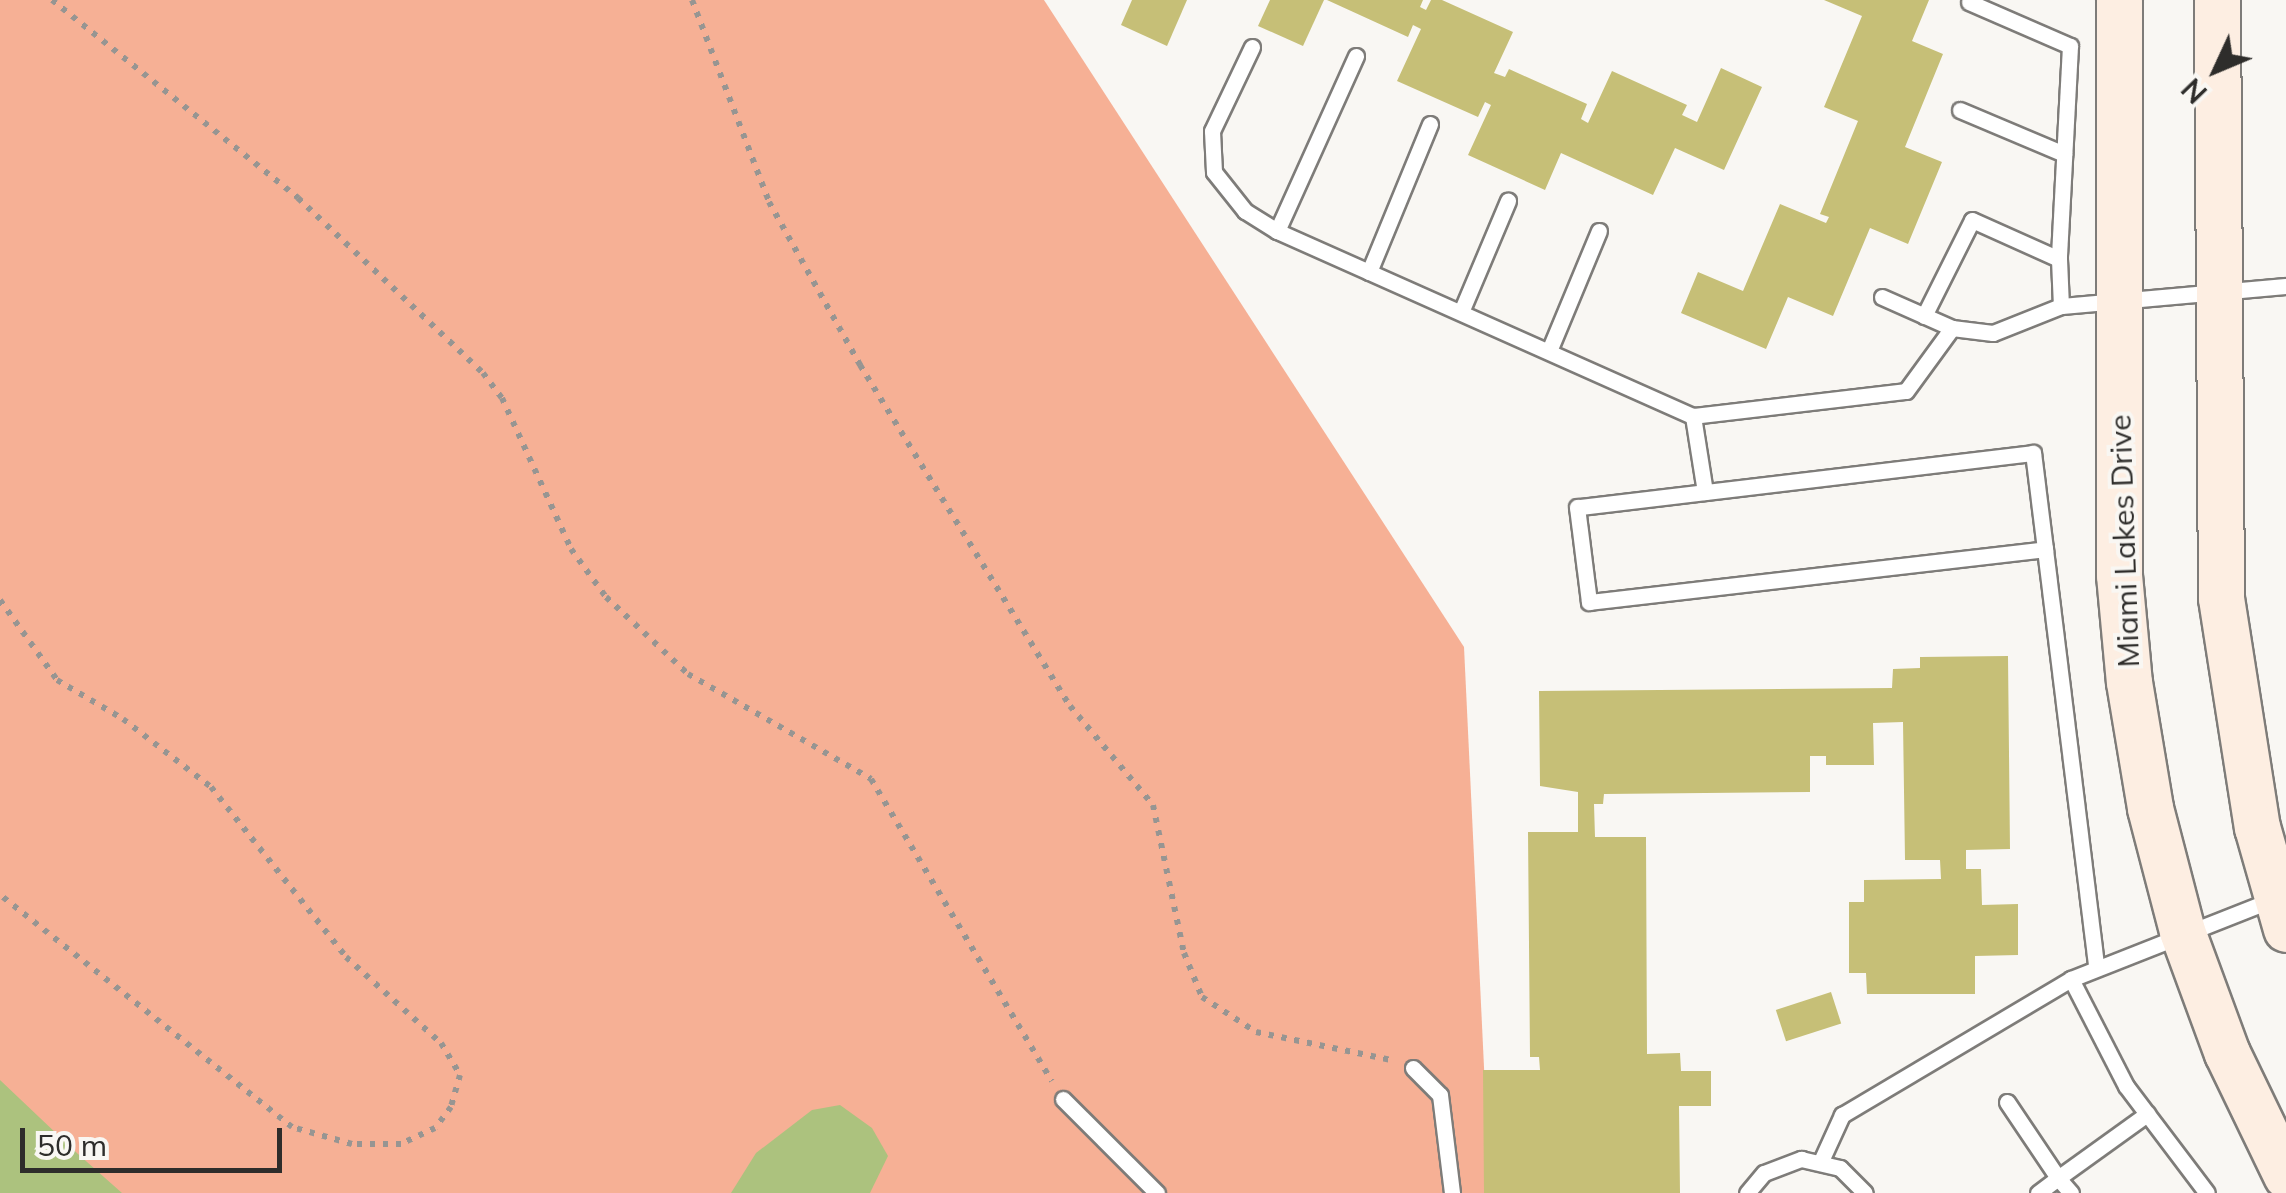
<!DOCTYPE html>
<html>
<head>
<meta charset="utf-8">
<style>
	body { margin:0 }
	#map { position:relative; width:2286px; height:1193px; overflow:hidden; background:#f9f7f3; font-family:Mulish,sans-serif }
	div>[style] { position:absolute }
	.green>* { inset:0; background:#f6b095 }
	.water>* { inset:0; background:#acc27e }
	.building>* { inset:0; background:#c6bf77; transform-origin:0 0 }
	.path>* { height:6px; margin-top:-3px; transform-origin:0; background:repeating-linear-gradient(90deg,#979592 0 5px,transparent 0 13px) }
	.roads { filter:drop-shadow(2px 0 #7e7c79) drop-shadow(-2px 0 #7e7c79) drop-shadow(0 2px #7e7c79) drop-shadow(0 -2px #7e7c79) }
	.service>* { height:15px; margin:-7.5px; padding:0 7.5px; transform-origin:7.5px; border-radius:7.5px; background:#fff }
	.secondary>* { height:45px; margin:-22.5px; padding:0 22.5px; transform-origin:22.5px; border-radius:22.5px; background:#fdeee2 }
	span { translate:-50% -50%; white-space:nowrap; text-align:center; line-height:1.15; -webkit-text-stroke:8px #f9f7f3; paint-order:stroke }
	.street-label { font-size:30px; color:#2e2d2b }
	.north { position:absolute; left:2166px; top:20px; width:100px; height:100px; -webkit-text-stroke:8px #f9f7f3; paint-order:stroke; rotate:226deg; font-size:28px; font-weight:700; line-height:40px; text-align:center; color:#2e2d2b }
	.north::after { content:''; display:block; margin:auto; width:35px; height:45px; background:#2e2d2b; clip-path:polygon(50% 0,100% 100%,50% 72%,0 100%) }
	.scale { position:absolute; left:20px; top:1128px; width:262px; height:45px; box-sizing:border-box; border:5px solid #2e2d2b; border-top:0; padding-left:12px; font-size:30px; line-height:35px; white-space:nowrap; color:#2e2d2b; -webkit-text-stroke:8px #f9f7f3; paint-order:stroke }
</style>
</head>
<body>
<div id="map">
	<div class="green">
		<div style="clip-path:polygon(0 0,1044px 0,1464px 647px,1490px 1193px,0 1193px)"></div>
	</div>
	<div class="water">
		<div style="clip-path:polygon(0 1080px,78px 1154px,122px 1193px,0 1193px)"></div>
		<div style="clip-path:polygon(840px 1105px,872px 1128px,888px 1156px,870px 1193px,731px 1193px,756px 1153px,812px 1110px)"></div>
	</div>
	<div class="building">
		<div style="clip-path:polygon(1132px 0,1187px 0,1167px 46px,1121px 25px)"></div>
		<div style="clip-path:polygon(1270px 0,1324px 0,1303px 46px,1258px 26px)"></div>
		<div style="clip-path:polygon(1327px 0,1423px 0,1420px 7px,1426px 10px,1431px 0,1442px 0,1513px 32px,1494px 73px,1505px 77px,1509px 69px,1587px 104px,1581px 119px,1588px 123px,1612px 71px,1687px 105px,1682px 115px,1697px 122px,1721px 68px,1762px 87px,1724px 170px,1675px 148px,1653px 195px,1561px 153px,1545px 190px,1468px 155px,1491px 105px,1485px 102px,1478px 117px,1397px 81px,1421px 29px,1413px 25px,1408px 37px)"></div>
		<div style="clip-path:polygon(1824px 0,1929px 0,1912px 41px,1943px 54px,1905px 147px,1942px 162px,1908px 244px,1870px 228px,1833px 316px,1788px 297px,1766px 349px,1681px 313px,1698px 272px,1743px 291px,1780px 204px,1826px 223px,1829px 217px,1820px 214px,1858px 121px,1824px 107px,1862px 16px)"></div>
		<div style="clip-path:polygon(2008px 656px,2010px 849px,1966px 850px,1966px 869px,1981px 869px,1982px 905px,2018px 904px,2018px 955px,1975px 956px,1975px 994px,1867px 994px,1866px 973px,1849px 973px,1849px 902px,1864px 902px,1864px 880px,1941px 879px,1940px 860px,1905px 860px,1903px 722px,1873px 723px,1874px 765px,1826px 765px,1826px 756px,1810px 756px,1810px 792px,1604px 794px,1603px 804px,1594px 804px,1595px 837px,1646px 837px,1647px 1054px,1680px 1053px,1681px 1071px,1711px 1071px,1711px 1106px,1679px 1106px,1680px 1193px,1484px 1193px,1483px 1070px,1540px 1070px,1539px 1057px,1530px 1057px,1528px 832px,1578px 832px,1578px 792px,1540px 786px,1539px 691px,1892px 688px,1893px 669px,1920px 668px,1920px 657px)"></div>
		<div style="left:1831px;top:992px;width:33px;height:58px;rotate:72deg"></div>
	</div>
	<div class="path">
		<div style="left:52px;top:0;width:316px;rotate:38.8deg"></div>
		<div style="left:298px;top:198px;width:255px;rotate:43.4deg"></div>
		<div style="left:483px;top:373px;width:31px;rotate:53deg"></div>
		<div style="left:502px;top:398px;width:166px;rotate:65.4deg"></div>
		<div style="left:571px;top:549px;width:59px;rotate:53.9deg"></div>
		<div style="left:606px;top:597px;width:112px;rotate:43.2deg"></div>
		<div style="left:688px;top:674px;width:211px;rotate:29.8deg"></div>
		<div style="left:871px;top:779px;width:352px;rotate:59.1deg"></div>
		<div style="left:692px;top:0;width:216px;rotate:69.1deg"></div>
		<div style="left:769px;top:202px;width:187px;rotate:60.8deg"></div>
		<div style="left:860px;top:365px;width:400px;rotate:58.4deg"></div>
		<div style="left:1070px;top:706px;width:129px;rotate:50deg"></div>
		<div style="left:1153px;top:805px;width:151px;rotate:78.2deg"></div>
		<div style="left:1184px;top:953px;width:48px;rotate:67.8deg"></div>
		<div style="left:1202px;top:997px;width:64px;rotate:32.9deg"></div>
		<div style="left:1256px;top:1032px;width:138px;rotate:11.7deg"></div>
		<div style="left:0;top:600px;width:98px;rotate:54.5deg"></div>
		<div style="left:57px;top:680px;width:77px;rotate:30.6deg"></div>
		<div style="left:123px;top:719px;width:111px;rotate:37.7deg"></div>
		<div style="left:211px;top:787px;width:217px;rotate:51.5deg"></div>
		<div style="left:346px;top:957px;width:128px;rotate:42.2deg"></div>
		<div style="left:441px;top:1043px;width:37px;rotate:59deg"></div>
		<div style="left:460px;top:1075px;width:33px;rotate:106deg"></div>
		<div style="left:451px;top:1107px;width:26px;rotate:127deg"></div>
		<div style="left:435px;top:1128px;width:38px;rotate:155deg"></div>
		<div style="left:401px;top:1144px;width:49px;rotate:180deg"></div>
		<div style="left:352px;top:1144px;width:62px;rotate:-164.2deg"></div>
		<div style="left:292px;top:1127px;width:373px;rotate:-141.5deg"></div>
	</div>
	<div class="roads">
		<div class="service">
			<div style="left:1969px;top:2px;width:110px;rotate:23.5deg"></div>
			<div style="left:2070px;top:46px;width:213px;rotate:93deg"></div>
			<div style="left:1252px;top:47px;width:93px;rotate:115.5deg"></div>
			<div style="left:1212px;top:131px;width:41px;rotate:87.2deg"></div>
			<div style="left:1214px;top:172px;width:50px;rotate:51.5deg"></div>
			<div style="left:1245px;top:211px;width:38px;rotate:32deg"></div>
			<div style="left:1277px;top:231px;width:455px;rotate:24deg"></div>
			<div style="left:1960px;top:110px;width:113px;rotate:22.9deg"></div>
			<div style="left:1277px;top:231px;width:192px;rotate:-65.7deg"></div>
			<div style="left:1369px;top:272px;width:160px;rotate:-67.6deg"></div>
			<div style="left:1882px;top:297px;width:77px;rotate:23.9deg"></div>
			<div style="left:1461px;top:312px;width:121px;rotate:-67.1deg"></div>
			<div style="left:1924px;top:316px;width:107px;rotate:-63.4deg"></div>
			<div style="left:1972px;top:220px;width:95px;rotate:24.1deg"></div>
			<div style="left:2059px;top:259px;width:47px;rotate:87.6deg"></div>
			<div style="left:1549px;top:351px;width:130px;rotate:-67.4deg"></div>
			<div style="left:1705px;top:492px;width:77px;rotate:-99deg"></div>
			<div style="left:1693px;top:416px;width:214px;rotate:-6.7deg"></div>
			<div style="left:1906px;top:391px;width:78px;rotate:-53.9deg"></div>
			<div style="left:1952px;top:328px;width:41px;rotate:7deg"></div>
			<div style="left:1993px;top:333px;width:73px;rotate:-21.7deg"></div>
			<div style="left:2061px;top:306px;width:226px;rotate:-5.1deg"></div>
			<div style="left:2045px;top:549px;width:97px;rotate:-97.1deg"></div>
			<div style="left:2033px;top:453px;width:459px;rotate:173.2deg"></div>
			<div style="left:1577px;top:507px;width:96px;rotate:82.8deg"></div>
			<div style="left:1589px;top:602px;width:459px;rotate:-6.6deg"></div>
			<div style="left:2045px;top:549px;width:420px;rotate:83deg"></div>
			<div style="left:2071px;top:979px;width:120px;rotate:62.8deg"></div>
			<div style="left:2126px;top:1086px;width:134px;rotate:52.9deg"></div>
			<div style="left:1413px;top:1068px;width:38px;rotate:45deg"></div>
			<div style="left:1440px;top:1095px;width:99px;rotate:83deg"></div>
			<div style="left:1063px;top:1099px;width:133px;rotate:45deg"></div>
			<div style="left:2007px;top:1102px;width:92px;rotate:56.1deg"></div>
			<div style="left:2058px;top:1178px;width:25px;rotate:143deg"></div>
			<div style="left:1821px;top:1161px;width:51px;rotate:-65.5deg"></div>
			<div style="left:1842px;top:1115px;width:266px;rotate:-30.7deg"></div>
			<div style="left:2071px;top:979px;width:216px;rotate:-21.5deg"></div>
			<div style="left:1747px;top:1193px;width:26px;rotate:-50deg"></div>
			<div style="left:1764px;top:1173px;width:40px;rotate:-21deg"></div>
			<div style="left:1801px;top:1159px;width:40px;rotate:13deg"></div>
			<div style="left:1840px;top:1168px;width:35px;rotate:45deg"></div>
			<div style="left:2071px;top:1193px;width:20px;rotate:-131deg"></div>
			<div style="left:2058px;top:1178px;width:110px;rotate:-35.7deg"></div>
		</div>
		<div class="secondary">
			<div style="left:2119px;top:0;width:575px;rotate:90deg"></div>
			<div style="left:2119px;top:575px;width:107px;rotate:84.7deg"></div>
			<div style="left:2129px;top:682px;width:128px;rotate:80.5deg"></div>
			<div style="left:2150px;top:808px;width:127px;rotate:75.4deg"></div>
			<div style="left:2182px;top:931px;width:130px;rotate:69.8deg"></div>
			<div style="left:2227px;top:1053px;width:136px;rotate:64.2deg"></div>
			<div style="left:2217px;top:0;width:598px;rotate:89.62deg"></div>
			<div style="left:2221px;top:598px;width:232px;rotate:81.1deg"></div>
			<div style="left:2257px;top:827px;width:106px;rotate:74.1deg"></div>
		</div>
	</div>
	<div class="street-label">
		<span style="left:2124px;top:541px;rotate:-92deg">Miami Lakes Drive</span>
	</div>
	<div class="north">N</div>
	<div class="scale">50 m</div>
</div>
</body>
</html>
